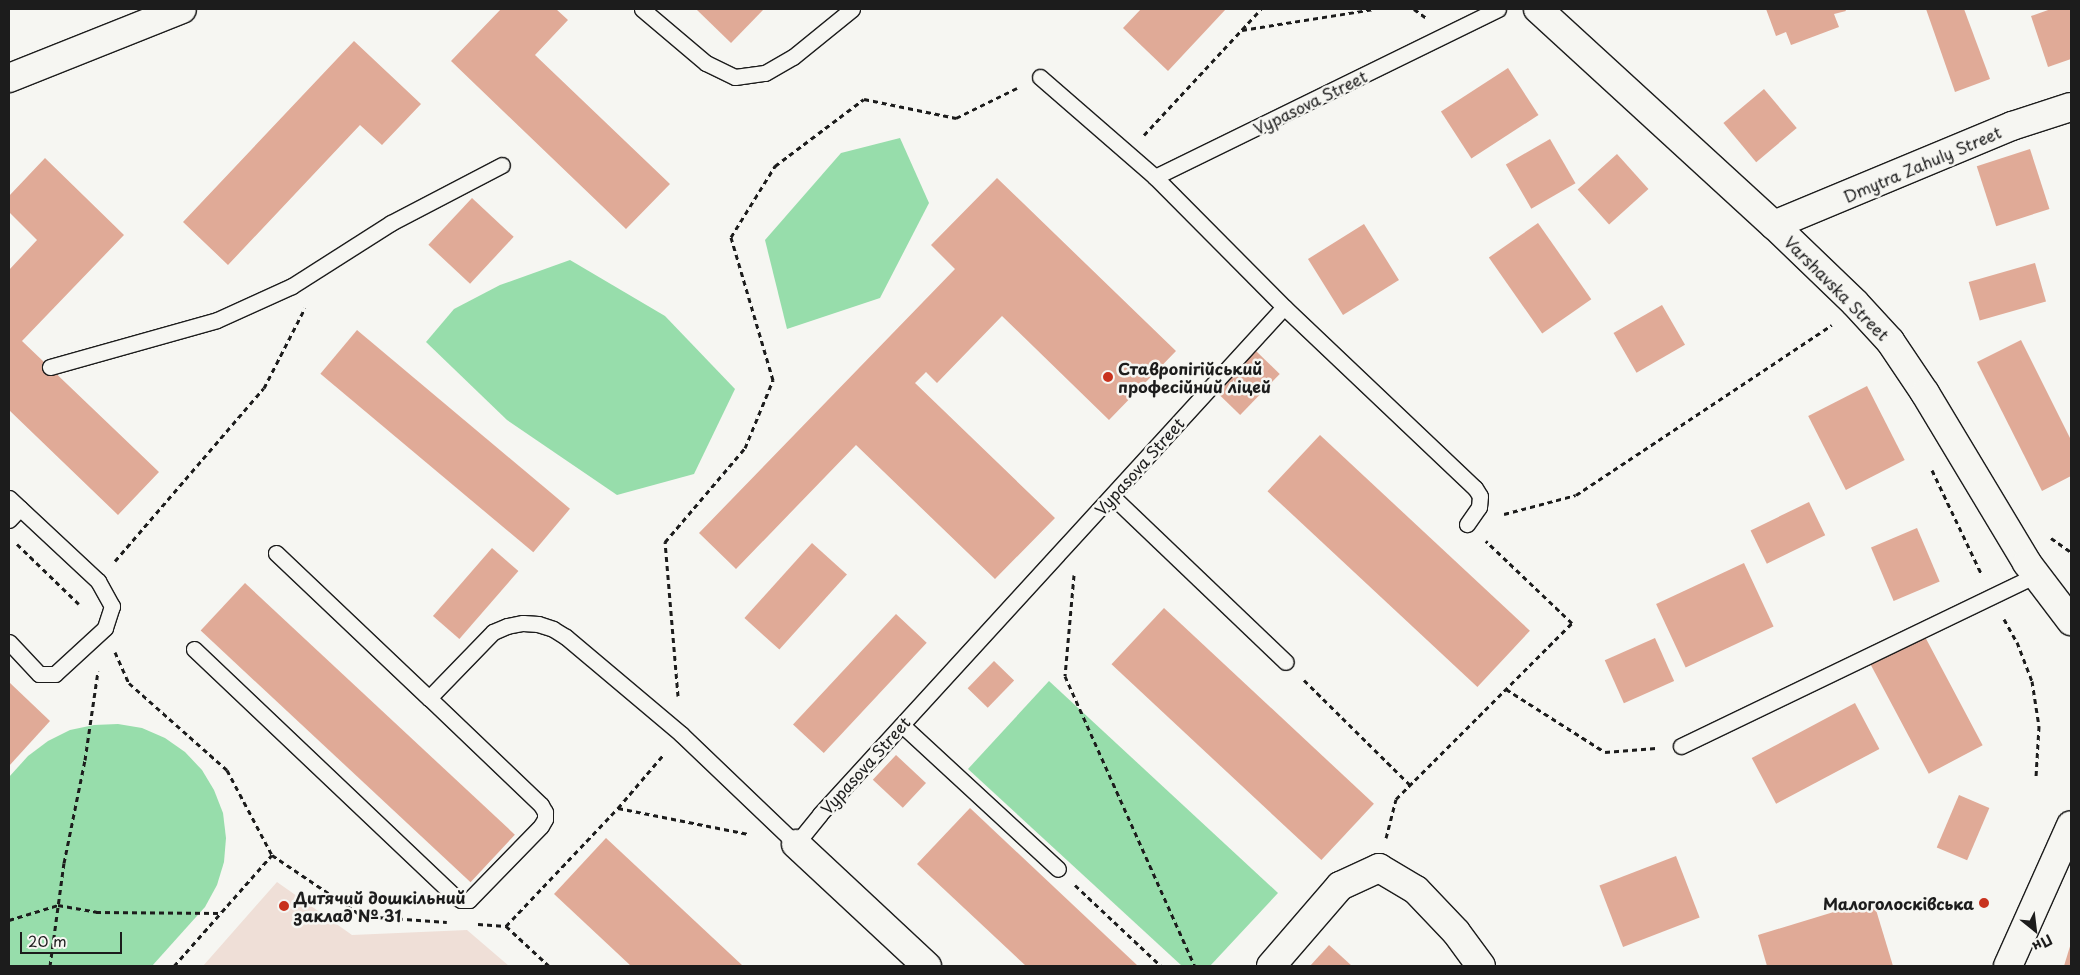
<!DOCTYPE html>
<html>
<head>
<meta charset="utf-8">
<style>
	body { margin:0 }
	#map { position:relative; width:2080px; height:975px; overflow:hidden; background:#f6f6f2; font-family:"Playpen Sans",sans-serif }
	div>[style] { position:absolute }
	.built>* { inset:0; background:#efdfd7 }
	.green>* { inset:0; background:#97ddab }
	.building>* { inset:0; background:#e0aa97; transform-origin:0 0 }
	.path>* { height:3px; margin-top:-1.5px; transform-origin:0; background:repeating-linear-gradient(90deg,#1c1c1c 0 5px,transparent 0 9px) }
	.roads { filter:drop-shadow(1px 0 #1c1c1c) drop-shadow(-1px 0 #1c1c1c) drop-shadow(0 1px #1c1c1c) drop-shadow(0 -1px #1c1c1c) }
	.service>* { height:15px; margin:-7.5px; padding:0 7.5px; transform-origin:7.5px; border-radius:7.5px; background:#f6f6f2 }
	.minor>* { height:28px; margin:-14px; padding:0 14px; transform-origin:14px; border-radius:14px; background:#f6f6f2 }
	.tertiary>* { height:28px; margin:-14px; padding:0 14px; transform-origin:14px; border-radius:14px; background:#f6f6f2 }
	.secondary>* { height:28px; margin:-14px; padding:0 14px; transform-origin:14px; border-radius:14px; background:#f6f6f2 }
	.dots>* { width:14px; height:14px; translate:-50% -50%; box-sizing:border-box; border:2px solid #f6f6f2; border-radius:50% }
	span { translate:-50% -50%; white-space:nowrap; text-align:center; line-height:1.15; -webkit-text-stroke:5px #f6f6f2; paint-order:stroke }
	.street-label { font-size:16px; color:#1c1c1c }
	.poi-label { font-size:16px; color:#1c1c1c; font-weight:700 }
	.left { translate:0 -50%; text-align:left }
	.right { translate:-100% -50%; text-align:right }
	.frame { position:absolute; inset:0; border:10px solid #1c1c1c; pointer-events:none }
	.north { position:absolute; left:2010px; top:905px; width:50px; height:50px; -webkit-text-stroke:4px #f6f6f2; paint-order:stroke; rotate:151deg; font-size:14px; font-weight:700; line-height:20px; text-align:center; color:#1c1c1c }
	.north::after { content:''; display:block; margin:auto; width:18px; height:22px; background:#1c1c1c; clip-path:polygon(50% 0,100% 100%,50% 72%,0 100%) }
	.scale { position:absolute; left:20px; top:932px; width:102px; height:22px; box-sizing:border-box; border:2px solid #1c1c1c; border-top:0; padding-left:6px; font-size:15px; line-height:18px; white-space:nowrap; color:#1c1c1c; -webkit-text-stroke:4px #f6f6f2; paint-order:stroke }
</style>
</head>
<body>
<div id="map">
	<div class="built">
		<div style="clip-path:polygon(277px 882px,352px 935px,467px 930px,509px 966px,203px 966px)"></div>
	</div>
	<div class="green">
		<div style="clip-path:polygon(900px 138px,929px 203px,880px 298px,787px 329px,765px 240px,841px 153px)"></div>
		<div style="clip-path:polygon(570px 260px,665px 316px,735px 389px,694px 474px,617px 495px,507px 420px,426px 342px,454px 309px,500px 285px)"></div>
		<div style="clip-path:polygon(1049px 681px,1278px 893px,1210px 966px,1182px 966px,968px 769px)"></div>
		<div style="clip-path:polygon(118px 724px,142px 728px,165px 738px,185px 752px,202px 770px,214px 790px,223px 813px,226px 838px,224px 862px,217px 885px,205px 907px,152px 966px,9px 966px,9px 777px,28px 756px,48px 741px,70px 730px,94px 725px)"></div>
	</div>
	<div class="building">
		<div style="clip-path:polygon(501px 9px,556px 9px,568px 20px,535px 55px,670px 184px,626px 229px,451px 61px)"></div>
		<div style="clip-path:polygon(696px 9px,764px 9px,731px 43px)"></div>
		<div style="clip-path:polygon(1141px 9px,1226px 9px,1168px 71px,1123px 28px)"></div>
		<div style="clip-path:polygon(1766px 9px,1845px 9px,1846px 11px,1834px 14px,1839px 27px,1791px 45px,1786px 32px,1776px 36px)"></div>
		<div style="clip-path:polygon(1926px 9px,1964px 9px,1990px 79px,1955px 92px)"></div>
		<div style="clip-path:polygon(2051px 9px,2071px 9px,2071px 59px,2048px 67px,2031px 16px)"></div>
		<div style="clip-path:polygon(354px 41px,421px 104px,382px 145px,360px 125px,228px 265px,183px 222px)"></div>
		<div style="left:1508px;top:68px;width:56px;height:80px;rotate:57deg"></div>
		<div style="left:1764px;top:89px;width:51px;height:53px;rotate:50deg"></div>
		<div style="left:1550px;top:139px;width:51px;height:51px;rotate:60deg"></div>
		<div style="left:2030px;top:149px;width:63px;height:56px;rotate:72deg"></div>
		<div style="left:1617px;top:154px;width:47px;height:53px;rotate:48deg"></div>
		<div style="clip-path:polygon(45px 158px,124px 235px,22px 341px,159px 472px,118px 515px,9px 410px,9px 270px,37px 240px,9px 212px,9px 196px)"></div>
		<div style="clip-path:polygon(997px 178px,1176px 351px,1109px 420px,1002px 316px,937px 383px,926px 372px,915px 383px,1055px 518px,995px 579px,856px 445px,736px 569px,699px 533px,955px 269px,931px 245px)"></div>
		<div style="left:472px;top:198px;width:57px;height:64px;rotate:43deg"></div>
		<div style="left:1538px;top:223px;width:93px;height:60px;rotate:55deg"></div>
		<div style="left:1364px;top:224px;width:66px;height:66px;rotate:58deg"></div>
		<div style="left:2035px;top:263px;width:40px;height:69px;rotate:74deg"></div>
		<div style="left:1662px;top:305px;width:46px;height:56px;rotate:60deg"></div>
		<div style="left:357px;top:330px;width:278px;height:57px;rotate:40deg"></div>
		<div style="clip-path:polygon(2021px 340px,2071px 440px,2071px 476px,2042px 491px,1977px 362px)"></div>
		<div style="left:1256px;top:351px;width:33px;height:57px;rotate:44deg"></div>
		<div style="left:1867px;top:386px;width:83px;height:66px;rotate:63deg"></div>
		<div style="left:1320px;top:435px;width:287px;height:77px;rotate:43deg"></div>
		<div style="left:1809px;top:502px;width:37px;height:65px;rotate:64deg"></div>
		<div style="left:1917px;top:528px;width:58px;height:50px;rotate:67deg"></div>
		<div style="left:812px;top:543px;width:47px;height:101px;rotate:42deg"></div>
		<div style="left:492px;top:548px;width:35px;height:90px;rotate:41deg"></div>
		<div style="left:1744px;top:563px;width:70px;height:97px;rotate:65deg"></div>
		<div style="left:245px;top:583px;width:369px;height:65px;rotate:43deg"></div>
		<div style="left:1164px;top:608px;width:287px;height:77px;rotate:43deg"></div>
		<div style="left:896px;top:614px;width:42px;height:151px;rotate:43deg"></div>
		<div style="left:1923px;top:633px;width:127px;height:61px;rotate:62deg"></div>
		<div style="left:1655px;top:638px;width:47px;height:55px;rotate:66deg"></div>
		<div style="left:994px;top:661px;width:28px;height:38px;rotate:44deg"></div>
		<div style="clip-path:polygon(9px 682px,50px 721px,9px 766px)"></div>
		<div style="left:1855px;top:703px;width:52px;height:117px;rotate:62deg"></div>
		<div style="left:896px;top:755px;width:41px;height:34px;rotate:43deg"></div>
		<div style="left:1959px;top:795px;width:33px;height:57px;rotate:23deg"></div>
		<div style="clip-path:polygon(970px 808px,1138px 966px,1026px 966px,917px 864px)"></div>
		<div style="clip-path:polygon(606px 838px,743px 966px,631px 966px,554px 894px)"></div>
		<div style="left:1676px;top:856px;width:66px;height:82px;rotate:69deg"></div>
		<div style="clip-path:polygon(1873px 900px,1893px 966px,1767px 966px,1758px 935px)"></div>
		<div style="clip-path:polygon(2071px 943px,2071px 966px,2064px 966px)"></div>
		<div style="clip-path:polygon(1329px 945px,1352px 966px,1310px 966px)"></div>
	</div>
	<div class="path">
		<div style="left:1414px;top:9px;width:14px;rotate:36deg"></div>
		<div style="left:1242px;top:30px;width:135px;rotate:-9deg"></div>
		<div style="left:1144px;top:135px;width:172px;rotate:-47.1deg"></div>
		<div style="left:1932px;top:470px;width:114px;rotate:64.6deg"></div>
		<div style="left:1504px;top:514px;width:74px;rotate:-14.8deg"></div>
		<div style="left:1576px;top:495px;width:307px;rotate:-33.6deg"></div>
		<div style="left:2051px;top:538px;width:24px;rotate:35deg"></div>
		<div style="left:17px;top:544px;width:86px;rotate:44.1deg"></div>
		<div style="left:115px;top:561px;width:228px;rotate:-49.3deg"></div>
		<div style="left:264px;top:388px;width:90px;rotate:-62.9deg"></div>
		<div style="left:1074px;top:575px;width:101px;rotate:95.1deg"></div>
		<div style="left:1065px;top:676px;width:318px;rotate:65.9deg"></div>
		<div style="left:2004px;top:619px;width:26px;rotate:61deg"></div>
		<div style="left:2017px;top:642px;width:42px;rotate:69deg"></div>
		<div style="left:2032px;top:681px;width:46px;rotate:81.2deg"></div>
		<div style="left:2039px;top:726px;width:51px;rotate:93.4deg"></div>
		<div style="left:115px;top:652px;width:34px;rotate:66deg"></div>
		<div style="left:129px;top:683px;width:131px;rotate:41.6deg"></div>
		<div style="left:227px;top:770px;width:96px;rotate:62.1deg"></div>
		<div style="left:1304px;top:680px;width:149px;rotate:44.7deg"></div>
		<div style="left:1506px;top:689px;width:117px;rotate:32.5deg"></div>
		<div style="left:1605px;top:752px;width:51px;rotate:-4.5deg"></div>
		<div style="left:678px;top:696px;width:155px;rotate:-94.8deg"></div>
		<div style="left:665px;top:542px;width:123px;rotate:-49.6deg"></div>
		<div style="left:745px;top:448px;width:74px;rotate:-67.6deg"></div>
		<div style="left:773px;top:380px;width:149px;rotate:-106.4deg"></div>
		<div style="left:731px;top:237px;width:84px;rotate:-58.2deg"></div>
		<div style="left:775px;top:166px;width:111px;rotate:-37deg"></div>
		<div style="left:864px;top:99px;width:94px;rotate:11.7deg"></div>
		<div style="left:956px;top:118px;width:68px;rotate:-26.2deg"></div>
		<div style="left:618px;top:808px;width:71px;rotate:-49.6deg"></div>
		<div style="left:1386px;top:838px;width:40px;rotate:-75.6deg"></div>
		<div style="left:1396px;top:799px;width:249px;rotate:-45deg"></div>
		<div style="left:1572px;top:623px;width:119px;rotate:-136.4deg"></div>
		<div style="left:1075px;top:885px;width:118px;rotate:43.3deg"></div>
		<div style="left:9px;top:920px;width:51px;rotate:-17deg"></div>
		<div style="left:58px;top:905px;width:39px;rotate:10deg"></div>
		<div style="left:96px;top:912px;width:125px;rotate:0.5deg"></div>
		<div style="left:478px;top:924px;width:28px;rotate:4deg"></div>
		<div style="left:506px;top:926px;width:59px;rotate:42.9deg"></div>
		<div style="left:506px;top:926px;width:163px;rotate:-46.5deg"></div>
		<div style="left:618px;top:808px;width:133px;rotate:11.3deg"></div>
		<div style="left:50px;top:966px;width:104px;rotate:-82.3deg"></div>
		<div style="left:64px;top:863px;width:105px;rotate:-78.5deg"></div>
		<div style="left:85px;top:760px;width:90px;rotate:-81.7deg"></div>
		<div style="left:174px;top:966px;width:148px;rotate:-48.6deg"></div>
		<div style="left:272px;top:855px;width:109px;rotate:34.1deg"></div>
		<div style="left:362px;top:916px;width:85px;rotate:4deg"></div>
	</div>
	<div class="roads">
		<div class="service">
			<div style="left:642px;top:9px;width:84px;rotate:40.2deg"></div>
			<div style="left:706px;top:63px;width:32px;rotate:26deg"></div>
			<div style="left:735px;top:77px;width:30px;rotate:-8deg"></div>
			<div style="left:765px;top:73px;width:32px;rotate:-30deg"></div>
			<div style="left:793px;top:57px;width:76px;rotate:-39.1deg"></div>
			<div style="left:1040px;top:77px;width:152px;rotate:41deg"></div>
			<div style="left:1284px;top:307px;width:263px;rotate:43.5deg"></div>
			<div style="left:1475px;top:488px;width:9px;rotate:58deg"></div>
			<div style="left:1480px;top:496px;width:11px;rotate:95deg"></div>
			<div style="left:1479px;top:507px;width:21px;rotate:125deg"></div>
			<div style="left:50px;top:367px;width:173px;rotate:-15.7deg"></div>
			<div style="left:217px;top:320px;width:82px;rotate:-24.4deg"></div>
			<div style="left:292px;top:286px;width:117px;rotate:-32.5deg"></div>
			<div style="left:391px;top:223px;width:125px;rotate:-27.6deg"></div>
			<div style="left:1112px;top:496px;width:240px;rotate:43.7deg"></div>
			<div style="left:9px;top:498px;width:122px;rotate:43deg"></div>
			<div style="left:98px;top:581px;width:29px;rotate:61deg"></div>
			<div style="left:112px;top:606px;width:23px;rotate:108deg"></div>
			<div style="left:105px;top:628px;width:68px;rotate:137.4deg"></div>
			<div style="left:55px;top:674px;width:16px;rotate:180deg"></div>
			<div style="left:39px;top:674px;width:44px;rotate:-133.2deg"></div>
			<div style="left:9px;top:520px;width:16px;rotate:-47deg"></div>
			<div style="left:276px;top:553px;width:211px;rotate:43.5deg"></div>
			<div style="left:429px;top:698px;width:92px;rotate:-45.9deg"></div>
			<div style="left:493px;top:632px;width:15px;rotate:-23deg"></div>
			<div style="left:507px;top:626px;width:16px;rotate:-11deg"></div>
			<div style="left:523px;top:623px;width:15px;rotate:4deg"></div>
			<div style="left:538px;top:624px;width:16px;rotate:18deg"></div>
			<div style="left:553px;top:629px;width:15px;rotate:32deg"></div>
			<div style="left:566px;top:637px;width:150px;rotate:40.1deg"></div>
			<div style="left:681px;top:734px;width:159px;rotate:43.7deg"></div>
			<div style="left:796px;top:844px;width:38px;rotate:-51deg"></div>
			<div style="left:820px;top:814px;width:687px;rotate:-47.54deg"></div>
			<div style="left:1284px;top:307px;width:183px;rotate:-134.8deg"></div>
			<div style="left:1155px;top:177px;width:382px;rotate:-26.1deg"></div>
			<div style="left:194px;top:649px;width:359px;rotate:43.5deg"></div>
			<div style="left:454px;top:896px;width:8px;rotate:30deg"></div>
			<div style="left:461px;top:900px;width:8px"></div>
			<div style="left:469px;top:900px;width:103px;rotate:-45.8deg"></div>
			<div style="left:541px;top:826px;width:8px;rotate:-60deg"></div>
			<div style="left:545px;top:819px;width:7px;rotate:-90deg"></div>
			<div style="left:545px;top:812px;width:8px;rotate:-120deg"></div>
			<div style="left:541px;top:805px;width:155px;rotate:-136.3deg"></div>
			<div style="left:902px;top:725px;width:212px;rotate:42.7deg"></div>
			<div style="left:1681px;top:746px;width:393px;rotate:-25.7deg"></div>
		</div>
		<div class="minor">
			<div style="left:1774px;top:225px;width:258px;rotate:-22.6deg"></div>
			<div style="left:2012px;top:126px;width:62px;rotate:-17.9deg"></div>
			<div style="left:796px;top:844px;width:179px;rotate:43deg"></div>
			<div style="left:1271px;top:966px;width:106px;rotate:-49.2deg"></div>
			<div style="left:1340px;top:886px;width:43px;rotate:-24.8deg"></div>
			<div style="left:1379px;top:868px;width:43px;rotate:30.7deg"></div>
			<div style="left:1416px;top:890px;width:58px;rotate:46.4deg"></div>
			<div style="left:1456px;top:932px;width:42px;rotate:53.7deg"></div>
		</div>
		<div class="tertiary">
			<div style="left:1538px;top:9px;width:320px;rotate:42.5deg"></div>
			<div style="left:1774px;top:225px;width:112px;rotate:43.9deg"></div>
			<div style="left:1855px;top:303px;width:52px;rotate:47.4deg"></div>
			<div style="left:1890px;top:341px;width:63px;rotate:56.1deg"></div>
			<div style="left:1925px;top:393px;width:198px;rotate:59deg"></div>
			<div style="left:2027px;top:563px;width:73px;rotate:52.8deg"></div>
			<div style="left:9px;top:78px;width:186px;rotate:-21.7deg"></div>
		</div>
		<div class="secondary">
			<div style="left:2008px;top:966px;width:154px;rotate:-65.9deg"></div>
		</div>
	</div>
	<div class="dots">
		<div style="left:1108px;top:377px;background:#c8321e"></div>
		<div style="left:1984px;top:903px;background:#c8321e"></div>
		<div style="left:284px;top:906px;background:#c8321e"></div>
	</div>
	<div class="street-label">
		<span style="left:1310px;top:102px;rotate:-26deg">Vypasova Street</span>
		<span style="left:1922px;top:164px;rotate:-23deg">Dmytra Zahuly Street</span>
		<span style="left:1837px;top:288px;rotate:45deg">Varshavska Street</span>
		<span style="left:1139px;top:466px;rotate:-48deg">Vypasova Street</span>
		<span style="left:865px;top:765px;rotate:-48deg">Vypasova Street</span>
	</div>
	<div class="poi-label">
		<span class="left" style="left:1118px;top:377px">Ставропігійський<br>професійний ліцей</span>
		<span class="left" style="left:294px;top:906px">Дитячий дошкільний<br>заклад № 31</span>
		<span class="right" style="left:1974px;top:903px">Малоголосківська</span>
	</div>
	<div class="frame"></div>
	<div class="north">Пн</div>
	<div class="scale">20 m</div>
</div>
</body>
</html>
